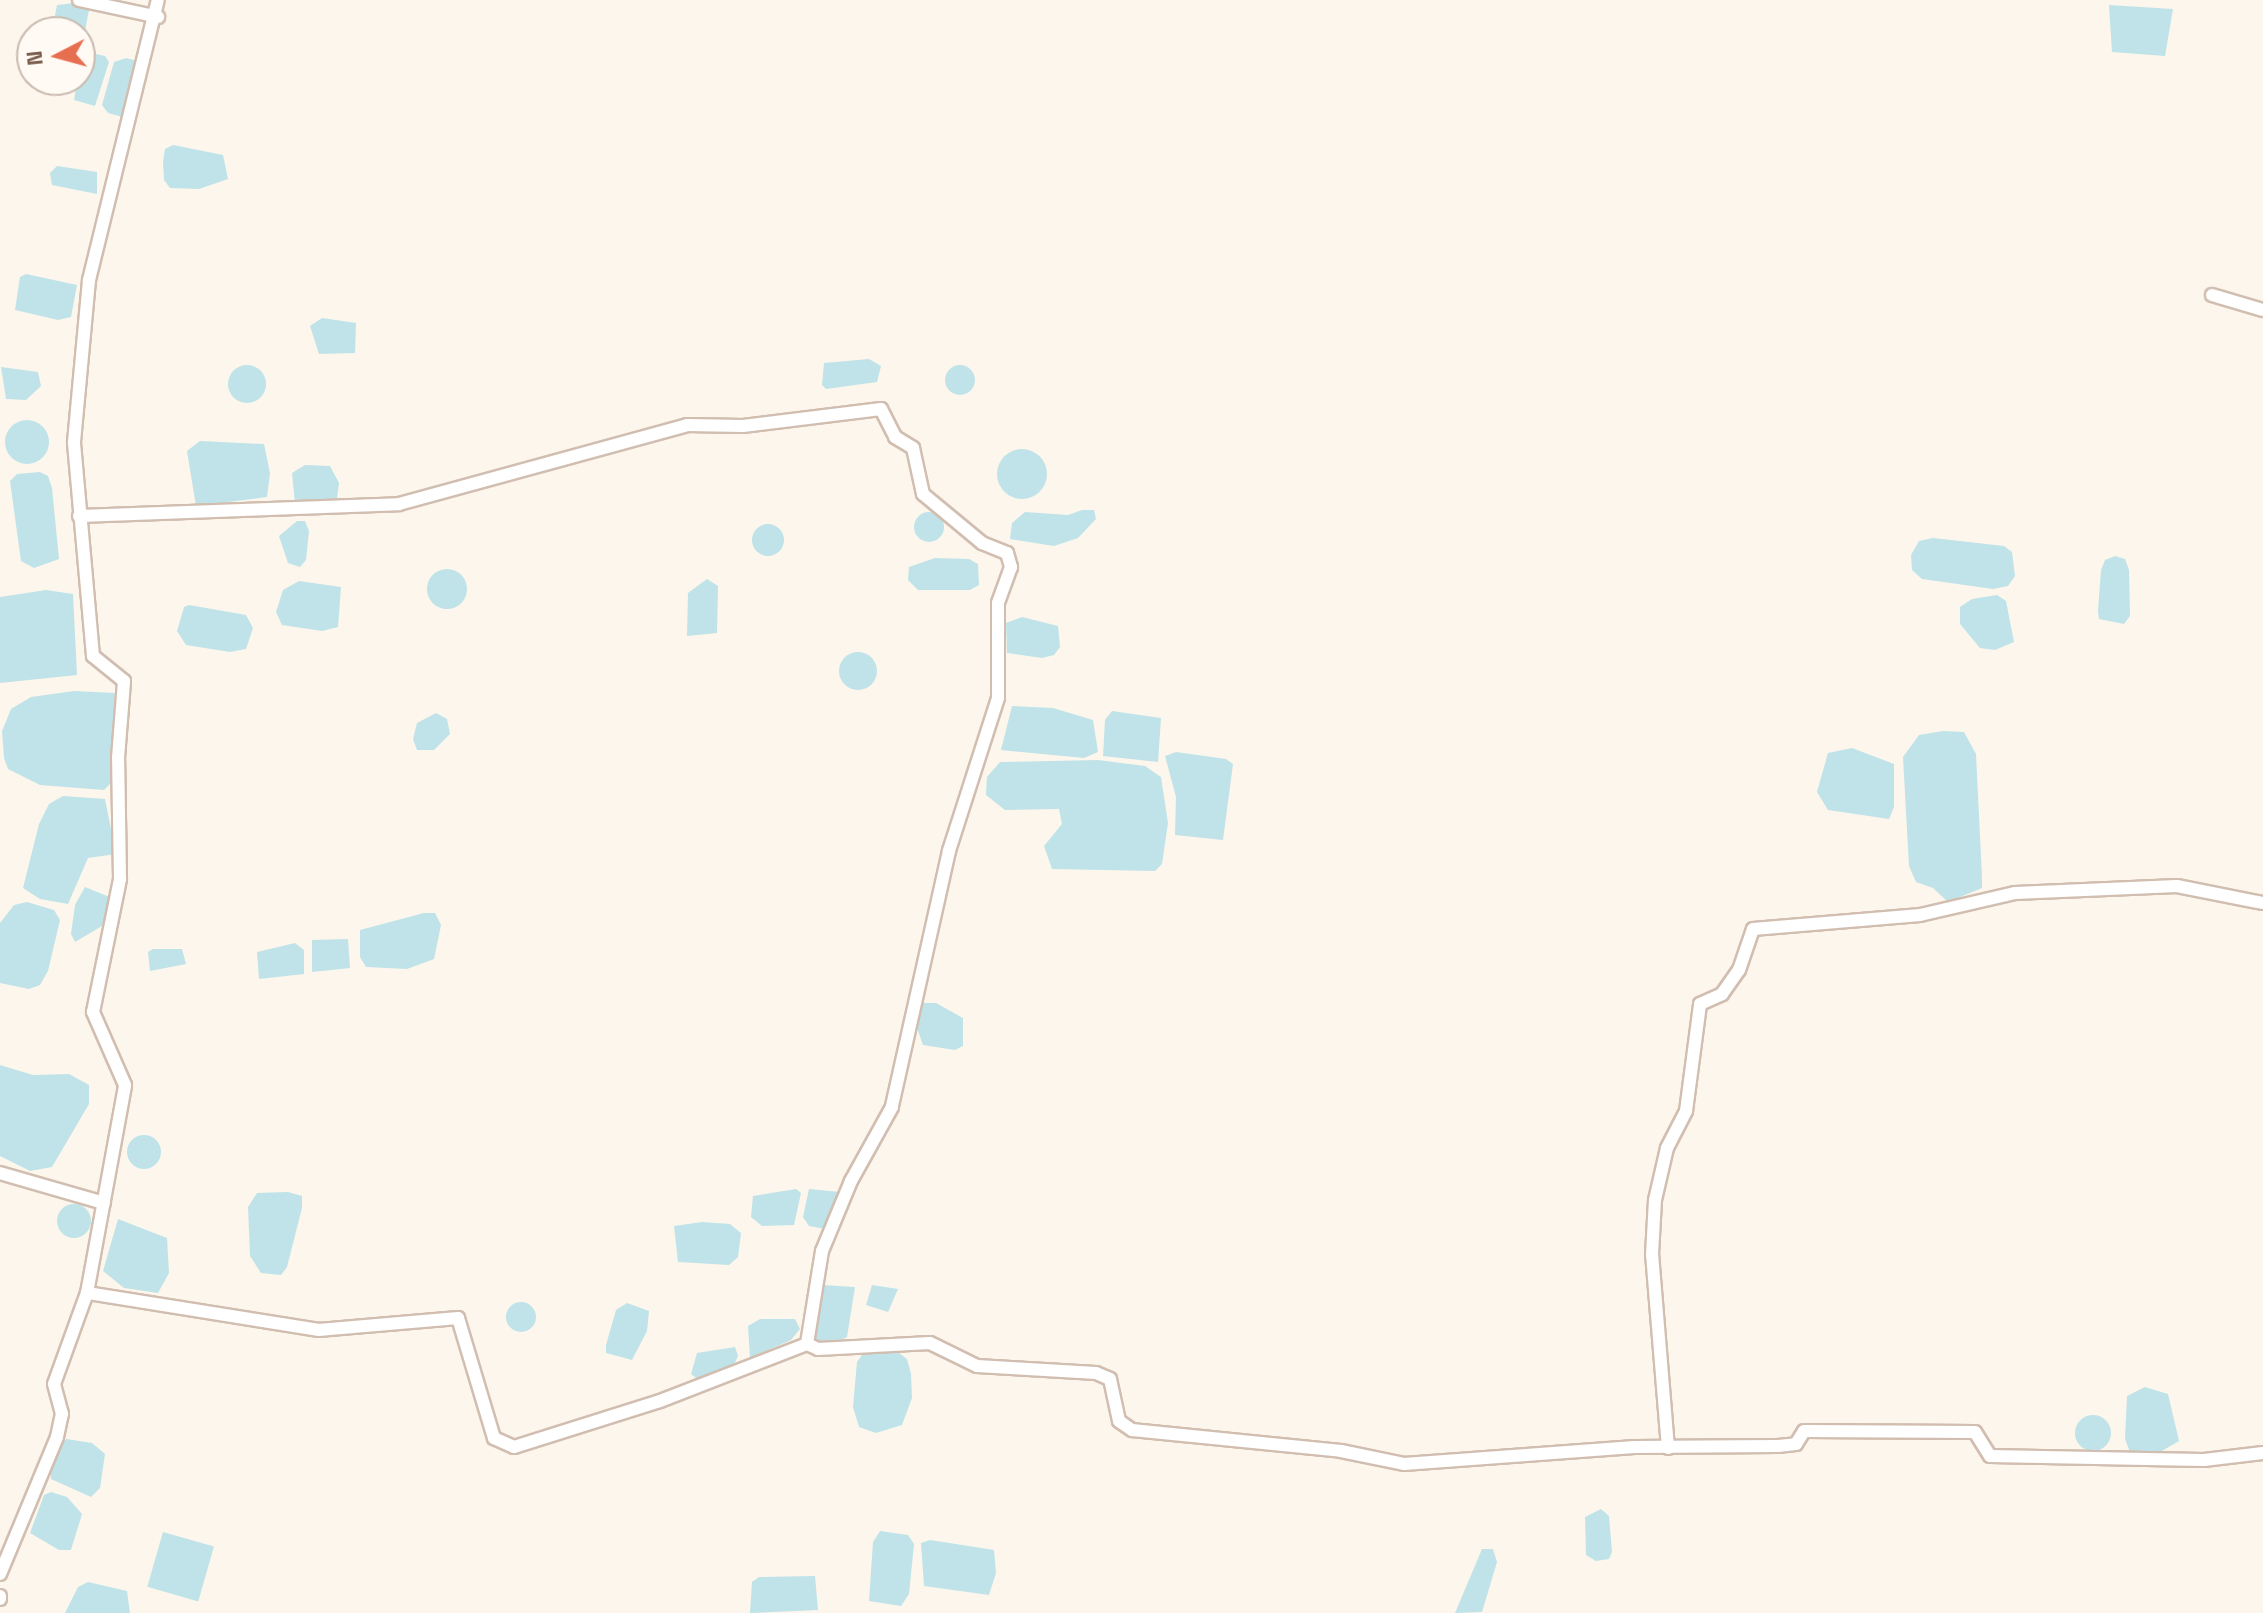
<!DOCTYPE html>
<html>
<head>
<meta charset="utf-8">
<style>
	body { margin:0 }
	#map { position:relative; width:2263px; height:1613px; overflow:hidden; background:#fdf6ec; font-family:"Space Grotesk",sans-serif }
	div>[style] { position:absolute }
	.water>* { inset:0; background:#bfe3e8; transform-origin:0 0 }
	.round { border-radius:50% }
	.roads { filter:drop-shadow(2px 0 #d1beb0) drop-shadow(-2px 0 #d1beb0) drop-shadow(0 2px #d1beb0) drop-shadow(0 -2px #d1beb0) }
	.street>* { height:12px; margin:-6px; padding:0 6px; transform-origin:6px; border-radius:6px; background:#fff }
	span { translate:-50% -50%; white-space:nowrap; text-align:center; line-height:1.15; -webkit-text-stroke:8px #fffaf3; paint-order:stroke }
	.north { position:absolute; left:16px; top:16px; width:80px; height:80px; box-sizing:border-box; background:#fffaf3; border:2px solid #cabbb1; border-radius:50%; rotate:264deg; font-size:22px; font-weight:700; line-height:32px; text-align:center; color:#7a5c4d }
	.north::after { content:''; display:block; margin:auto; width:28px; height:36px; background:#e76f51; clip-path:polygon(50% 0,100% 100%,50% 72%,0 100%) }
</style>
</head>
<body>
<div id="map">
	<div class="water">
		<div style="clip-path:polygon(74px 3px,89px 10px,84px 36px,52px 32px,57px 5px)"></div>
		<div style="clip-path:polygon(2109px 5px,2173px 9px,2165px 56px,2112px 52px)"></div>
		<div style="clip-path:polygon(92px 53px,105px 56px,109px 62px,95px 106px,74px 100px,82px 55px)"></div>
		<div style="clip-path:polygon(126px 58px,141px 62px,126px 118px,108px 113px,102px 105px,114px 62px)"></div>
		<div style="clip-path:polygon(173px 145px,223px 155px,228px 179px,199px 189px,170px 188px,164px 180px,163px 162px,165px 149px)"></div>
		<div style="clip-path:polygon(57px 166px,97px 172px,97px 194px,52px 185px,50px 173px)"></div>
		<div style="clip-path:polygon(26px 274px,77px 285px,71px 317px,58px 320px,15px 310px,20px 277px)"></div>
		<div style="clip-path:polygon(322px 318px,356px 323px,355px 353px,319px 354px,310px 326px)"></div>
		<div style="clip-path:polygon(869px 359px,881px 366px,877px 382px,826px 389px,822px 385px,824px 363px)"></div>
		<div class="round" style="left:945px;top:365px;width:30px;height:30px"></div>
		<div class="round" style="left:228px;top:365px;width:38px;height:38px"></div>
		<div style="clip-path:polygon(1px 367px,38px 372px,41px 386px,26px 400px,6px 399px)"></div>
		<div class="round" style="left:5px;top:420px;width:44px;height:44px"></div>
		<div style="clip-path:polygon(200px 441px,264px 444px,270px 473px,267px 497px,196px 506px,187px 451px)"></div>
		<div class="round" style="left:997px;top:449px;width:50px;height:50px"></div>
		<div style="clip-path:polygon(305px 465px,330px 466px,339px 483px,337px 498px,295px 504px,292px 473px)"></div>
		<div style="clip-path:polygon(40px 472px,48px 476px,52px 488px,59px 559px,34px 568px,21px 561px,10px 481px,17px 474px)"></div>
		<div style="clip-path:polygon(1082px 510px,1094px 510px,1096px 519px,1078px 538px,1054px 546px,1010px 539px,1012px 523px,1025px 512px,1068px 515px)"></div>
		<div class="round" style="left:914px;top:512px;width:30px;height:30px"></div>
		<div style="clip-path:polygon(297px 521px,305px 521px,309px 531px,306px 560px,300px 567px,288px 563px,279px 536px)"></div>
		<div class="round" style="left:752px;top:524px;width:32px;height:32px"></div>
		<div style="clip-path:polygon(1933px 538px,2004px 546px,2012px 552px,2015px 576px,2008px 586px,1993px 589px,1922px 579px,1912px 570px,1911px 555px,1919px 541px)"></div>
		<div style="clip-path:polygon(2115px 556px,2125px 559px,2129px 570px,2130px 616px,2124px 624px,2099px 619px,2098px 611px,2101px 570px,2105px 560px)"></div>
		<div style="clip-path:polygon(935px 558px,969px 559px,978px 564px,979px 585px,970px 590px,918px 590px,908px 580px,909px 567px)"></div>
		<div class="round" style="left:427px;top:569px;width:40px;height:40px"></div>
		<div style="clip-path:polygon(707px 579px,718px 586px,717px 633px,687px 636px,688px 593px)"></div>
		<div style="clip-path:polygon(299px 581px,341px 587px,338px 627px,322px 631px,282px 625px,276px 612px,283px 590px)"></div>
		<div style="clip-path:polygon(46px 590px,73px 594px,77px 675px,0 683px,0 597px)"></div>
		<div style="clip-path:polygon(1997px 595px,2006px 601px,2014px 642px,1995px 650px,1980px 648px,1960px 624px,1960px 607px,1972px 599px)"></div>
		<div style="clip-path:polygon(189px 605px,246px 615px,253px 628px,246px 649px,230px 652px,186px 645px,177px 631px,184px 607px)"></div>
		<div style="clip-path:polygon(1022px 617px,1058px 626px,1060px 647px,1054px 655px,1042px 658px,1007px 653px,1006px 623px)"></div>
		<div class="round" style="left:839px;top:652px;width:38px;height:38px"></div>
		<div style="clip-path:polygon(74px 691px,115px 693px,110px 784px,104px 790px,40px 785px,8px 769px,4px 758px,2px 731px,11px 709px,31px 697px)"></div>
		<div style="clip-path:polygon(1012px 706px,1053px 708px,1093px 720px,1098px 752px,1084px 758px,1001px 750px)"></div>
		<div style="clip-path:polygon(1112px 711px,1161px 718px,1158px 762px,1103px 756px,1105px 720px)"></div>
		<div style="clip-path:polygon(436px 713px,447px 719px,450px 734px,434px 750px,417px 750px,413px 739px,417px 723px)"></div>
		<div style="clip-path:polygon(1943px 731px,1964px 732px,1976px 754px,1982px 877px,1982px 888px,1948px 902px,1933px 888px,1916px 882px,1909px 866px,1903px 757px,1919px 735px)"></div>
		<div style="clip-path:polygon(1852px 748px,1894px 764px,1894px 807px,1889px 819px,1828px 810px,1817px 792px,1828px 753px)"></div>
		<div style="clip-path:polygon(1176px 752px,1226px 759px,1233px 764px,1223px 840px,1175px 835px,1176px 797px,1165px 756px)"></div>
		<div style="clip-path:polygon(1098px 760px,1145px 766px,1161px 777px,1168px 823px,1162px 864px,1155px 871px,1052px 869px,1044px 846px,1062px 824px,1059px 809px,1005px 810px,986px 795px,987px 777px,1000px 762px)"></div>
		<div style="clip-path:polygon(63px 796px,105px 799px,116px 854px,88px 858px,68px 904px,40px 899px,23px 888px,39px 824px,49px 804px)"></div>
		<div style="clip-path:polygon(85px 887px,112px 898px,107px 923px,75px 942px,71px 934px,75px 905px)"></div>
		<div style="clip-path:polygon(27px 902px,54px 910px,60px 920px,48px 971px,40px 985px,29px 989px,0 983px,0 923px,14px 905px)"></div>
		<div style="clip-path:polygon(424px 913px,435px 913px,441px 925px,434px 959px,407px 969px,366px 967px,360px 957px,360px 930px)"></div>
		<div style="clip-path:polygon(348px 939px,350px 968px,312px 972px,312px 940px)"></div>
		<div style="clip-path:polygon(295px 943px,304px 950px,304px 974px,259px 979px,257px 952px)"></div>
		<div style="clip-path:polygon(153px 949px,182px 949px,186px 964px,150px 971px,148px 952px)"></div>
		<div style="clip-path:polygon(922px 1003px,936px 1003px,963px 1018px,963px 1046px,955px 1050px,923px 1045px,915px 1022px)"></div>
		<div style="clip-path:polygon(0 1065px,33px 1075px,69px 1074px,89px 1085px,89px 1104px,52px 1167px,30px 1171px,0 1156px)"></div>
		<div class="round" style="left:127px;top:1135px;width:34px;height:34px"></div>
		<div style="clip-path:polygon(796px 1189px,801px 1193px,794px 1225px,762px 1226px,751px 1217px,753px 1196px)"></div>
		<div style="clip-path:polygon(809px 1189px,840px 1192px,825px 1229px,809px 1226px,803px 1217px)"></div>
		<div style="clip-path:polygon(288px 1192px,302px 1196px,302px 1208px,287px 1267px,281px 1275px,261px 1273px,250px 1256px,248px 1207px,257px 1193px)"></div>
		<div class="round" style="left:57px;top:1204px;width:34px;height:34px"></div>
		<div style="clip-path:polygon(118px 1219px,167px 1238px,169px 1273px,158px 1293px,124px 1288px,103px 1271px)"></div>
		<div style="clip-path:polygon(702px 1222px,730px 1224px,741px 1233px,738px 1257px,729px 1265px,678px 1262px,674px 1226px)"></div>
		<div style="clip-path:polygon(822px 1285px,855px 1287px,847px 1337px,837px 1342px,822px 1344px,814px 1336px)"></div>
		<div style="clip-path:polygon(872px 1285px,898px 1289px,888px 1312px,866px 1305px)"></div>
		<div class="round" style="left:506px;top:1302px;width:30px;height:30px"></div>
		<div style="clip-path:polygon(627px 1303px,649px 1311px,647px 1331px,632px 1360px,606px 1353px,606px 1345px,616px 1310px)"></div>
		<div style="clip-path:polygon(760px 1319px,795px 1319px,800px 1329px,791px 1340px,750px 1358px,748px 1326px)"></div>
		<div style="clip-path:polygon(735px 1347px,738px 1356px,733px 1367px,699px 1380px,691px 1374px,697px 1353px)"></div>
		<div style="clip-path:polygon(895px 1350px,907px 1359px,911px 1374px,912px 1398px,902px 1425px,876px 1433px,859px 1427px,853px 1407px,857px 1362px,864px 1352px)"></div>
		<div style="clip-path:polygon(2145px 1387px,2168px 1394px,2179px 1441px,2155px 1455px,2131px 1455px,2125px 1439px,2127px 1396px)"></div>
		<div class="round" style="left:2075px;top:1415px;width:36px;height:36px"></div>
		<div style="clip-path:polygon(66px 1439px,92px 1443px,105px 1454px,100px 1488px,91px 1497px,51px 1479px,50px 1467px)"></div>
		<div style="clip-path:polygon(51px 1492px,67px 1497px,82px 1514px,71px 1550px,59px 1550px,30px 1533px,44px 1495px)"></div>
		<div style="clip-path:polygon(1601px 1509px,1609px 1516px,1612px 1552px,1609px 1559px,1596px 1561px,1586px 1555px,1585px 1517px)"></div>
		<div style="clip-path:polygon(880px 1531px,908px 1535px,914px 1544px,909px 1594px,901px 1606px,869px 1601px,873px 1542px)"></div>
		<div style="left:163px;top:1532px;width:53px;height:57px;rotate:16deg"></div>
		<div style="clip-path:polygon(930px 1540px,994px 1550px,996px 1573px,989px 1595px,924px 1586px,921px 1543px)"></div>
		<div style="clip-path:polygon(1482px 1549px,1493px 1549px,1497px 1562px,1482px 1612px,1455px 1613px)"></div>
		<div style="clip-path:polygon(759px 1577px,815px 1576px,818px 1610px,750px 1613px,752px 1582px)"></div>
		<div style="clip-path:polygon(88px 1582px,127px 1591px,130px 1613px,65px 1613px,78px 1587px)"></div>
	</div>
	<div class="roads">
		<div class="street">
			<div style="left:79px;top:0;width:81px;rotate:12.1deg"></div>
			<div style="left:2212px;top:295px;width:53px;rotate:16.4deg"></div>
			<div style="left:79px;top:516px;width:320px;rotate:-2.1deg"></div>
			<div style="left:399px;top:504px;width:299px;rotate:-15.3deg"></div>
			<div style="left:687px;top:425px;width:56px;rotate:1deg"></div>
			<div style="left:743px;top:426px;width:139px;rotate:-7deg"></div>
			<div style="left:881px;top:409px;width:31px;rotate:63deg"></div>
			<div style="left:895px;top:437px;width:21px;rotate:31deg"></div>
			<div style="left:913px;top:448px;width:47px;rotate:77.7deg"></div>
			<div style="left:923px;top:494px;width:77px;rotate:39.7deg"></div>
			<div style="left:982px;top:543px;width:27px;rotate:22deg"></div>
			<div style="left:1007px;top:553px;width:15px;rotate:74deg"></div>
			<div style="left:1011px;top:567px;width:38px;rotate:110deg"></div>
			<div style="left:998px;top:603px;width:95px;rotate:90deg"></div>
			<div style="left:998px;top:698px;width:161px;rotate:107.8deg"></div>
			<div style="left:949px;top:851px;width:262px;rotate:102.6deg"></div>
			<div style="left:892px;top:1107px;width:85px;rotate:119deg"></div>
			<div style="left:851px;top:1181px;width:76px;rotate:112.5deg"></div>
			<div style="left:822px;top:1251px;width:94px;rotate:99.2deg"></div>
			<div style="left:807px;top:1344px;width:158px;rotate:158.8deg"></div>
			<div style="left:660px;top:1401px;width:153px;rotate:162.5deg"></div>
			<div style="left:514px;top:1447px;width:22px;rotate:-156deg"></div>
			<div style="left:494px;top:1438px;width:125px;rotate:-106.7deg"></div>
			<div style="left:458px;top:1318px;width:140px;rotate:175.1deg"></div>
			<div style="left:319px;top:1330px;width:235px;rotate:-170.9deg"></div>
			<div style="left:0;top:1173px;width:108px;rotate:16.1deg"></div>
			<div style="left:807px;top:1344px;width:12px;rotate:24deg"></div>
			<div style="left:818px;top:1349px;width:112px;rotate:-3.1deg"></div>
			<div style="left:930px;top:1343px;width:52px;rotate:26.1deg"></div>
			<div style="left:977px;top:1366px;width:119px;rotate:3.4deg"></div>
			<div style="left:1096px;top:1373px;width:15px;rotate:23deg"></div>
			<div style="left:1110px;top:1379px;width:43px;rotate:77.9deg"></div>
			<div style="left:1119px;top:1421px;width:16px;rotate:35deg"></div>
			<div style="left:1132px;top:1430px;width:210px;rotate:5.7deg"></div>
			<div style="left:1341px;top:1451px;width:64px;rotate:11.7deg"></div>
			<div style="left:1404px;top:1464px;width:231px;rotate:-4.2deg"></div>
			<div style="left:1634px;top:1447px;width:144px;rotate:-0.4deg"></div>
			<div style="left:1778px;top:1446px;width:18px;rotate:-6deg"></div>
			<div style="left:1796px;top:1444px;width:15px;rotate:-58deg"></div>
			<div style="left:1804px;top:1431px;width:171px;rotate:0.3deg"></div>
			<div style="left:1975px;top:1432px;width:28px;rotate:58deg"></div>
			<div style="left:1990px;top:1456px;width:214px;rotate:1.1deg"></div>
			<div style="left:2204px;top:1460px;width:59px;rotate:-6.8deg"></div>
			<div style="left:1668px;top:1448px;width:194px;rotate:-94.7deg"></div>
			<div style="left:1652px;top:1255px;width:55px;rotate:-86.9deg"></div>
			<div style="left:1655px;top:1200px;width:53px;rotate:-77deg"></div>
			<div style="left:1667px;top:1148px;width:42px;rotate:-62.8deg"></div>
			<div style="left:1686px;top:1111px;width:108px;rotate:-82.5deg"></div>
			<div style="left:1700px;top:1004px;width:24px;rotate:-24deg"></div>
			<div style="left:1722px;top:994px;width:29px;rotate:-55deg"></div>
			<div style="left:1739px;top:970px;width:43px;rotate:-71.1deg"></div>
			<div style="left:1753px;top:929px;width:168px;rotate:-4.8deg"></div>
			<div style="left:1920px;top:915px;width:98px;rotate:-13deg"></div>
			<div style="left:2015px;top:893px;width:162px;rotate:-2.5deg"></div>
			<div style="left:2177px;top:886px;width:88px;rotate:11.2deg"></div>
			<div style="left:0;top:1574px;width:148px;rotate:-67.4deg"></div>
			<div style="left:57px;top:1437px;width:24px;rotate:-78deg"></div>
			<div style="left:62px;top:1414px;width:31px;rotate:-105deg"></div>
			<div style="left:54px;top:1384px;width:97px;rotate:-70.1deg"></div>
			<div style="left:87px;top:1293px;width:211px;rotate:-79.6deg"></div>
			<div style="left:125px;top:1085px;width:80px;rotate:-113.7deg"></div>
			<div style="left:93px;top:1012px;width:136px;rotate:-78.5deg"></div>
			<div style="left:120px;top:879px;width:121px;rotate:-90.9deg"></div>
			<div style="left:118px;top:758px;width:77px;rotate:-85.5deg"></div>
			<div style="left:124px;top:681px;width:40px;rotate:-141deg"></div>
			<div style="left:93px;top:656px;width:215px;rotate:-95.1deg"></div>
			<div style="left:74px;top:442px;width:163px;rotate:-84.7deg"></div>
			<div style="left:89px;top:280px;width:288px;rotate:-76.2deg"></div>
			<div style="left:0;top:1596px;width:3px;rotate:90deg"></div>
		</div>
	</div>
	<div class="north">N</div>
</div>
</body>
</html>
